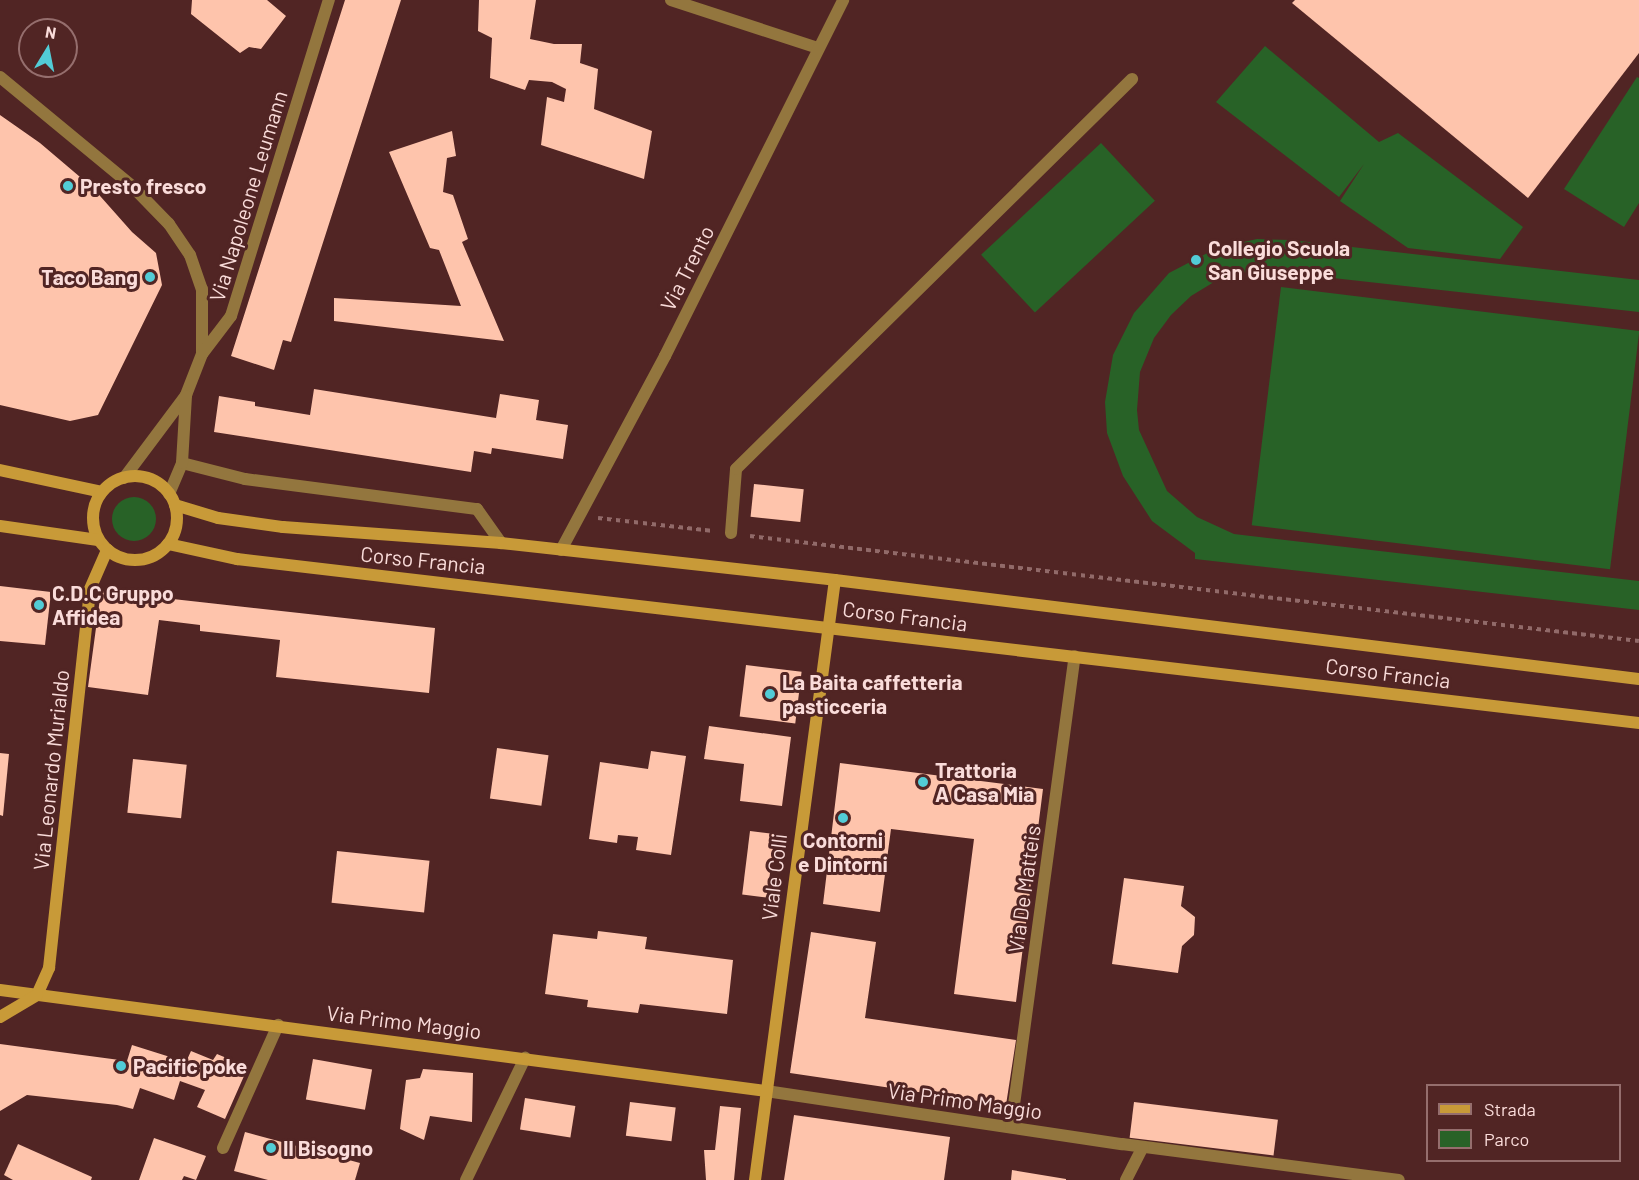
<!DOCTYPE html>
<html>
<head>
<meta charset="utf-8">
<style>
	body { margin:0 }
	#map { position:relative; width:1639px; height:1180px; overflow:hidden; background:#512524; font-family:Barlow,sans-serif }
	div>[style] { position:absolute }
	.green>* { inset:0; background:#286227; transform-origin:0 0 }
	.round { border-radius:50% }
	.building>* { inset:0; background:#fec4ac; transform-origin:0 0 }
	.path>* { height:4px; margin-top:-2px; transform-origin:0; background:repeating-linear-gradient(90deg,#916a69 0 4.5px,transparent 0 9px) }
	.lane>* { height:12px; margin:-6px; padding:0 6px; transform-origin:6px; border-radius:6px; background:#93763e }
	.street>* { height:12px; margin:-6px; padding:0 6px; transform-origin:6px; border-radius:6px; background:#93763e }
	.secondary>* { height:12px; margin:-6px; padding:0 6px; transform-origin:6px; border-radius:6px; background:#c89a38 }
	.secondary>.ring { margin:-6px; padding:0; box-sizing:content-box; background:none; border:12px solid #c89a38; border-radius:50% }
	.dots>* { width:16px; height:16px; translate:-50% -50%; box-sizing:border-box; border:3px solid #512524; border-radius:50% }
	span { translate:-50% -50%; white-space:nowrap; text-align:center; line-height:1.15; -webkit-text-stroke:6px #512524; paint-order:stroke }
	.poi-label { font-size:21px; color:#fadcda; font-weight:700 }
	.left { translate:0 -50%; text-align:left }
	.right { translate:-100% -50%; text-align:right }
	.street-label { font-size:21px; color:#fadcda }
	.legend { position:absolute; left:1426px; top:1084px; width:195px; height:78px; box-sizing:border-box; background:#512524; border:2px solid #956e6d; margin:0; padding:8px 10px; list-style:none; font-size:18px; color:#fadcda }
	.legend li { display:flex; align-items:center; gap:12px; height:30px }
	.legend b { width:30px; border:2px solid #956e6d }
	.north { position:absolute; left:18px; top:18px; width:60px; height:60px; box-sizing:border-box; background:#512524; border:2px solid #956e6d; border-radius:50%; rotate:10deg; font-size:16px; font-weight:700; line-height:24px; text-align:center; color:#fadcda }
	.north::after { content:''; display:block; margin:auto; width:21px; height:27px; background:#52ccd6; clip-path:polygon(50% 0,100% 100%,50% 72%,0 100%) }
</style>
</head>
<body>
<div id="map">
	<div class="green">
		<div style="clip-path:polygon(1265px 46px,1379px 142px,1398px 133px,1523px 227px,1500px 259px,1408px 248px,1340px 201px,1364px 164px,1339px 197px,1216px 102px)"></div>
		<div style="clip-path:polygon(1637px 77px,1639px 78px,1639px 203px,1624px 227px,1564px 189px)"></div>
		<div style="left:1101px;top:143px;width:79px;height:164px;rotate:47deg"></div>
		<div style="clip-path:polygon(1257px 239px,1291px 240px,1639px 280px,1639px 312px,1270px 271px,1241px 273px,1214px 282px,1191px 296px,1171px 315px,1154px 338px,1140px 372px,1137px 410px,1139px 430px,1167px 491px,1197px 517px,1234px 534px,1639px 581px,1639px 610px,1195px 559px,1195px 553px,1152px 521px,1123px 476px,1107px 433px,1105px 402px,1113px 355px,1134px 313px,1169px 273px,1217px 248px)"></div>
		<div style="left:1281px;top:287px;width:361px;height:240px;rotate:7deg"></div>
		<div class="round" style="left:112px;top:497px;width:44px;height:44px"></div>
	</div>
	<div class="building">
		<div style="clip-path:polygon(192px 0,267px 0,286px 16px,261px 49px,249px 47px,240px 53px,191px 14px)"></div>
		<div style="clip-path:polygon(345px 0,401px 0,291px 342px,283px 340px,274px 370px,231px 356px)"></div>
		<div style="clip-path:polygon(479px 0,536px 0,530px 39px,554px 44px,582px 44px,580px 63px,598px 69px,594px 109px,652px 131px,644px 179px,541px 145px,547px 97px,564px 102px,566px 89px,552px 82px,529px 80px,525px 90px,490px 78px,492px 38px,478px 31px)"></div>
		<div style="clip-path:polygon(1295px 0,1639px 0,1639px 53px,1528px 198px,1292px 3px)"></div>
		<div style="clip-path:polygon(0 115px,40px 143px,93px 188px,132px 232px,156px 253px,162px 285px,98px 415px,70px 421px,0 405px)"></div>
		<div style="clip-path:polygon(452px 131px,456px 156px,447px 158px,443px 192px,453px 195px,468px 239px,462px 242px,504px 341px,334px 321px,334px 298px,461px 306px,439px 250px,430px 248px,389px 152px)"></div>
		<div style="clip-path:polygon(314px 389px,496px 418px,500px 394px,539px 400px,536px 420px,568px 425px,563px 459px,492px 448px,491px 454px,474px 451px,471px 472px,214px 432px,219px 396px,255px 402px,255px 406px,310px 415px)"></div>
		<div style="left:754px;top:484px;width:50px;height:33px;rotate:6deg"></div>
		<div style="clip-path:polygon(0 586px,51px 592px,45px 645px,0 641px)"></div>
		<div style="clip-path:polygon(101px 591px,435px 628px,429px 693px,276px 677px,280px 640px,200px 631px,200px 625px,159px 620px,148px 695px,88px 687px)"></div>
		<div style="left:746px;top:665px;width:56px;height:52px;rotate:7deg"></div>
		<div style="clip-path:polygon(709px 726px,791px 737px,782px 806px,740px 801px,744px 764px,704px 759px)"></div>
		<div style="left:497px;top:748px;width:52px;height:51px;rotate:8deg"></div>
		<div style="clip-path:polygon(651px 751px,686px 756px,671px 855px,636px 850px,638px 837px,618px 835px,617px 843px,589px 839px,600px 762px,648px 769px)"></div>
		<div style="clip-path:polygon(0 753px,9px 754px,3px 816px,0 815px)"></div>
		<div style="left:133px;top:759px;width:54px;height:54px;rotate:6deg"></div>
		<div style="clip-path:polygon(840px 763px,1043px 789px,1016px 1002px,954px 994px,974px 839px,891px 829px,880px 912px,823px 904px)"></div>
		<div style="left:750px;top:831px;width:25px;height:64px;rotate:7deg"></div>
		<div style="left:337px;top:851px;width:93px;height:52px;rotate:6deg"></div>
		<div style="clip-path:polygon(1124px 878px,1184px 886px,1181px 906px,1195px 917px,1194px 935px,1182px 946px,1178px 973px,1112px 964px)"></div>
		<div style="clip-path:polygon(598px 931px,647px 937px,645px 949px,733px 960px,727px 1014px,640px 1004px,638px 1013px,587px 1007px,588px 1000px,545px 994px,553px 934px,597px 939px)"></div>
		<div style="clip-path:polygon(811px 932px,876px 942px,865px 1018px,1016px 1040px,1006px 1105px,790px 1073px)"></div>
		<div style="clip-path:polygon(0 1044px,127px 1061px,132px 1045px,186px 1062px,191px 1051px,213px 1060px,217px 1054px,248px 1067px,225px 1119px,197px 1107px,205px 1090px,180px 1081px,174px 1100px,140px 1088px,133px 1109px,117px 1105px,27px 1095px,0 1111px)"></div>
		<div style="left:313px;top:1059px;width:60px;height:41px;rotate:10deg"></div>
		<div style="clip-path:polygon(423px 1069px,473px 1073px,472px 1122px,430px 1116px,424px 1140px,400px 1129px,406px 1080px,420px 1078px)"></div>
		<div style="left:525px;top:1098px;width:51px;height:32px;rotate:9deg"></div>
		<div style="left:630px;top:1102px;width:46px;height:34px;rotate:7deg"></div>
		<div style="left:1134px;top:1102px;width:145px;height:36px;rotate:7deg"></div>
		<div style="clip-path:polygon(720px 1106px,741px 1108px,734px 1180px,706px 1180px,704px 1150px,715px 1150px)"></div>
		<div style="clip-path:polygon(794px 1115px,950px 1137px,944px 1180px,784px 1180px)"></div>
		<div style="clip-path:polygon(245px 1132px,360px 1163px,355px 1180px,268px 1180px,234px 1171px)"></div>
		<div style="clip-path:polygon(154px 1138px,206px 1156px,196px 1180px,184px 1176px,182px 1180px,139px 1180px)"></div>
		<div style="clip-path:polygon(18px 1144px,92px 1177px,91px 1180px,13px 1180px,4px 1175px)"></div>
		<div style="clip-path:polygon(1012px 1170px,1066px 1179px,1066px 1180px,1011px 1180px)"></div>
	</div>
	<div class="path">
		<div style="left:598px;top:518px;width:116px;rotate:6.4deg"></div>
		<div style="left:750px;top:536px;width:895px;rotate:6.74deg"></div>
	</div>
	<div class="lane">
		<div style="left:731px;top:533px;width:64px;rotate:-85.5deg"></div>
		<div style="left:736px;top:469px;width:556px;rotate:-44.56deg"></div>
	</div>
	<div class="street">
		<div style="left:671px;top:0;width:155px;rotate:18.1deg"></div>
		<div style="left:0;top:77px;width:171px;rotate:39.5deg"></div>
		<div style="left:132px;top:186px;width:53px;rotate:45.8deg"></div>
		<div style="left:169px;top:224px;width:37px;rotate:56deg"></div>
		<div style="left:190px;top:255px;width:36px;rotate:71deg"></div>
		<div style="left:202px;top:289px;width:65px;rotate:90deg"></div>
		<div style="left:182px;top:463px;width:65px;rotate:14.3deg"></div>
		<div style="left:245px;top:479px;width:234px;rotate:7.4deg"></div>
		<div style="left:477px;top:509px;width:42px;rotate:54.8deg"></div>
		<div style="left:124px;top:478px;width:104px;rotate:-53.2deg"></div>
		<div style="left:186px;top:395px;width:44px;rotate:-68.7deg"></div>
		<div style="left:202px;top:354px;width:48px;rotate:-52.7deg"></div>
		<div style="left:231px;top:316px;width:331px;rotate:-72.8deg"></div>
		<div style="left:169px;top:494px;width:34px;rotate:-67deg"></div>
		<div style="left:182px;top:463px;width:67px;rotate:-86.6deg"></div>
		<div style="left:561px;top:550px;width:220px;rotate:-61.8deg"></div>
		<div style="left:665px;top:356px;width:398px;rotate:-63.4deg"></div>
		<div style="left:766px;top:1091px;width:360px;rotate:8.5deg"></div>
		<div style="left:1122px;top:1144px;width:279px;rotate:7.4deg"></div>
		<div style="left:1011px;top:1127px;width:475px;rotate:-82.3deg"></div>
		<div style="left:223px;top:1148px;width:135px;rotate:-65.9deg"></div>
		<div style="left:466px;top:1180px;width:136px;rotate:-64.2deg"></div>
		<div style="left:1126px;top:1180px;width:37px;rotate:-63deg"></div>
	</div>
	<div class="secondary">
		<div style="left:0;top:470px;width:104px;rotate:12.2deg"></div>
		<div class="ring" style="left:93px;top:476px;width:72px;height:72px"></div>
		<div style="left:175px;top:505px;width:45px;rotate:16.8deg"></div>
		<div style="left:218px;top:518px;width:66px;rotate:7.9deg"></div>
		<div style="left:283px;top:527px;width:219px;rotate:4.2deg"></div>
		<div style="left:501px;top:543px;width:336px;rotate:6.3deg"></div>
		<div style="left:835px;top:580px;width:810px;rotate:7.02deg"></div>
		<div style="left:0;top:526px;width:99px;rotate:8.1deg"></div>
		<div style="left:168px;top:544px;width:71px;rotate:12.3deg"></div>
		<div style="left:237px;top:559px;width:1412px;rotate:6.67deg"></div>
		<div style="left:0;top:990px;width:773px;rotate:7.51deg"></div>
		<div style="left:37px;top:995px;width:30px;rotate:-66deg"></div>
		<div style="left:49px;top:968px;width:381px;rotate:-83.8deg"></div>
		<div style="left:90px;top:589px;width:43px;rotate:-66.4deg"></div>
		<div style="left:0;top:1017px;width:43px;rotate:-30.7deg"></div>
		<div style="left:755px;top:1180px;width:605px;rotate:-82.41deg"></div>
	</div>
	<div class="dots">
		<div style="left:68px;top:186px;background:#52ccd6"></div>
		<div style="left:1196px;top:260px;background:#52ccd6"></div>
		<div style="left:150px;top:277px;background:#52ccd6"></div>
		<div style="left:39px;top:605px;background:#52ccd6"></div>
		<div style="left:770px;top:694px;background:#52ccd6"></div>
		<div style="left:923px;top:782px;background:#52ccd6"></div>
		<div style="left:843px;top:818px;background:#52ccd6"></div>
		<div style="left:121px;top:1066px;background:#52ccd6"></div>
		<div style="left:271px;top:1148px;background:#52ccd6"></div>
	</div>
	<div class="poi-label">
		<span class="left" style="left:80px;top:186px">Presto fresco</span>
		<span class="left" style="left:1208px;top:260px">Collegio Scuola<br>San Giuseppe</span>
		<span class="right" style="left:138px;top:277px">Taco Bang</span>
		<span class="left" style="left:52px;top:605px">C.D.C Gruppo<br>Affidea</span>
		<span class="left" style="left:782px;top:694px">La Baita caffetteria<br>pasticceria</span>
		<span class="left" style="left:935px;top:782px">Trattoria<br>A Casa Mia</span>
		<span style="left:843px;top:852px">Contorni<br>e Dintorni</span>
		<span class="left" style="left:133px;top:1066px">Pacific poke</span>
		<span class="left" style="left:283px;top:1148px">Il Bisogno</span>
	</div>
	<div class="street-label">
		<span style="left:248px;top:196px;rotate:-73deg">Via Napoleone Leumann</span>
		<span style="left:687px;top:268px;rotate:-63deg">Via Trento</span>
		<span style="left:423px;top:560px;rotate:6deg">Corso Francia</span>
		<span style="left:905px;top:616px;rotate:7deg">Corso Francia</span>
		<span style="left:1388px;top:673px;rotate:7deg">Corso Francia</span>
		<span style="left:51px;top:770px;rotate:-84deg">Via Leonardo Murialdo</span>
		<span style="left:774px;top:877px;rotate:-83deg">Viale Colli</span>
		<span style="left:1024px;top:889px;rotate:-82deg">Via De Matteis</span>
		<span style="left:404px;top:1022px;rotate:7deg">Via Primo Maggio</span>
		<span style="left:965px;top:1101px;rotate:8deg">Via Primo Maggio</span>
	</div>
	<ul class="legend">
	<li><b style="height:8px;background:#c89a38"></b>Strada</li>
	<li><b style="height:16px;background:#286227"></b>Parco</li>
	</ul>
	<div class="north">N</div>
</div>
</body>
</html>
